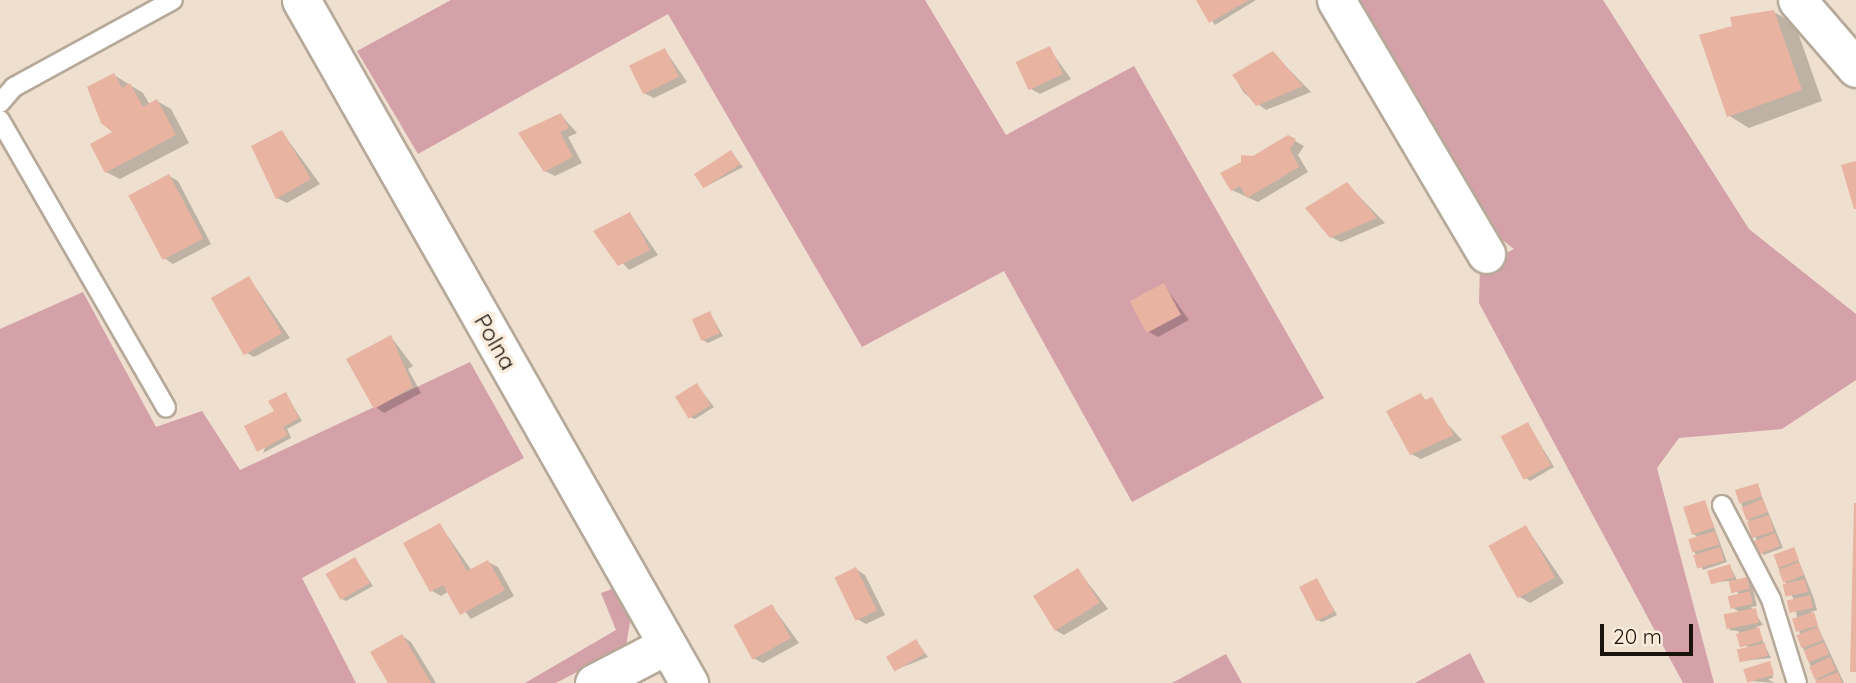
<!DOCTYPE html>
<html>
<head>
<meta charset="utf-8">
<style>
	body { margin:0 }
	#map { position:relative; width:1856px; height:683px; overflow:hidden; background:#eedfcf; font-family:Quicksand,sans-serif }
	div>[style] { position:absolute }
	.green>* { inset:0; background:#d4a1a9 }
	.shadow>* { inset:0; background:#0003 }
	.building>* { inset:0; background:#e9b3a2; transform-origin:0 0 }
	.roads { filter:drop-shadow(2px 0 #b7a99a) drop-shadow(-2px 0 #b7a99a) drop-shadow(0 2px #b7a99a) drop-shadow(0 -2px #b7a99a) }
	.lane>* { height:18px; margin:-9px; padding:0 9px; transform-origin:9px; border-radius:9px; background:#fff }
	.street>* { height:37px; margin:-18.5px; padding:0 18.5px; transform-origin:18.5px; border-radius:18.5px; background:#fff }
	span { translate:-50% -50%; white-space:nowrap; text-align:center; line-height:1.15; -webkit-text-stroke:7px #fbecdc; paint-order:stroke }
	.street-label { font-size:23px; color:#18130d }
	.scale { position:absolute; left:1600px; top:624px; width:93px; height:32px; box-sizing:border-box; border:4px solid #18130d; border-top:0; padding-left:9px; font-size:21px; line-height:24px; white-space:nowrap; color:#18130d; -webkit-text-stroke:5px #fbecdc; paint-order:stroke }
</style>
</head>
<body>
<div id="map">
	<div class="green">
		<div style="clip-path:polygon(451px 0,925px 0,1006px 135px,1134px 66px,1324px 398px,1132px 502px,1004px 271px,862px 347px,668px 14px,418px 154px,357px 51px)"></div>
		<div style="clip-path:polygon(1353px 0,1603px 0,1749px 229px,1856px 314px,1856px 380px,1782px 429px,1679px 438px,1657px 468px,1714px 683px,1683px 683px,1479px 303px,1480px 266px,1514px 249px,1488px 229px)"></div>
		<div style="clip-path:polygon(83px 292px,156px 427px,202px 411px,240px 470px,470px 362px,524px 458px,302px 578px,356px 683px,0 683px,0 329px)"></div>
		<div style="clip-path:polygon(620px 586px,632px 610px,626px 646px,556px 683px,525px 683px,616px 630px,601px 593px)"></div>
		<div style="clip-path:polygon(1470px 653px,1485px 683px,1415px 683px)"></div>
		<div style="clip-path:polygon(1226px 654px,1242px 683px,1172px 683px)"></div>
	</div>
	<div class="shadow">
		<div style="clip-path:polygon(1198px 0,1256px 0,1215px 25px)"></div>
		<div style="clip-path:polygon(1774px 12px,1795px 24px,1822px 101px,1749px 128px,1728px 115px)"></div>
		<div style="clip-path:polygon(1049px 48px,1071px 79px,1040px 94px,1031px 89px)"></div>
		<div style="clip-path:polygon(665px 50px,687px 82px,654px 98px,644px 93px)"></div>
		<div style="clip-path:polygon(1273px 53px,1311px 92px,1266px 110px,1244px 93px,1234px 76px)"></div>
		<div style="clip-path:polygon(114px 75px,143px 93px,150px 105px,157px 101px,171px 109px,189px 143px,120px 179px,106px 172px,115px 132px)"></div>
		<div style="clip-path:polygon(561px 115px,577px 133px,568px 137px,582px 163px,555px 176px,545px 171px)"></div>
		<div style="clip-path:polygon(282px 132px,320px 184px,287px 203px,277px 198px)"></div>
		<div style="clip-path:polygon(1288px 137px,1304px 146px,1298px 155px,1308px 172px,1258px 202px,1232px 190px,1253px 157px)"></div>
		<div style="clip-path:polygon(731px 152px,743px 167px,705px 187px)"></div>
		<div style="clip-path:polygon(169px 176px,178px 181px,211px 244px,173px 264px,164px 258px)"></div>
		<div style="clip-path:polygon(1347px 184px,1385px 223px,1341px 242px,1331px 237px)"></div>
		<div style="clip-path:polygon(630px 214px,658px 255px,629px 270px,595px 232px)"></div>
		<div style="clip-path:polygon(249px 278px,290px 338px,254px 357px,245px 352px)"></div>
		<div style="clip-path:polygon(1164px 285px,1189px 320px,1158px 337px,1149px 332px)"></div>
		<div style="clip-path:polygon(710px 313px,723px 336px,708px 343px,703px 340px)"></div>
		<div style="clip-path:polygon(391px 337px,413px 366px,408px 369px,421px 393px,384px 413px,375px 407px)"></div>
		<div style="clip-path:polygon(697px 385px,714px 407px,695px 419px,690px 417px)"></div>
		<div style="clip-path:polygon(286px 394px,302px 421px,287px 429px,291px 438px,263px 453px)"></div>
		<div style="clip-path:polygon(1421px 395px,1462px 440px,1421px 459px,1411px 454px)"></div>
		<div style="clip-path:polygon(1528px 424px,1554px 467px,1530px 481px,1526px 478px)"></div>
		<div style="clip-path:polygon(1757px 485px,1783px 548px,1763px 555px,1741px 503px)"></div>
		<div style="clip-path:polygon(1705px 502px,1727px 562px,1703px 570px,1694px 551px,1700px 538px,1693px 534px)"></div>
		<div style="clip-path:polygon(440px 525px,472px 571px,488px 562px,498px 567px,514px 596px,471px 619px,449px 591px,441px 596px,432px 591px)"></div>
		<div style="clip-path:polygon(1526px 527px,1564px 583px,1530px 603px,1520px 597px)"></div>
		<div style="clip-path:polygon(1794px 549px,1814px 599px,1817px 610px,1811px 612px,1844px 683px,1818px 683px,1802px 646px,1794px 600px,1778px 566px)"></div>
		<div style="clip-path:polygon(355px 559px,373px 586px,346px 601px,342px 599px)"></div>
		<div style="clip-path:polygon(1730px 566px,1738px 582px,1751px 582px,1757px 606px,1751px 607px,1763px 625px,1756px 627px,1771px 658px,1742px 661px,1748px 648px,1738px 631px,1729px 630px,1741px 613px,1733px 608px,1739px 595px,1731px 581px,1713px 582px)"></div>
		<div style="clip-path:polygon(856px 569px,865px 575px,885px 615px,866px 624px,857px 619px)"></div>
		<div style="clip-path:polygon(1078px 570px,1108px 609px,1064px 635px,1055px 630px)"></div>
		<div style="clip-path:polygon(1317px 580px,1337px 615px,1322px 622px,1318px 620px)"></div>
		<div style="clip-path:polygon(772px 606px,799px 643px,763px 663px,753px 658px)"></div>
		<div style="clip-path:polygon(402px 636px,411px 642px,436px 683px,390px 683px)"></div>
		<div style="clip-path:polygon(916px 641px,928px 657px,895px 670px)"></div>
		<div style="clip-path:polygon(1770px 663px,1773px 678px,1768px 679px,1774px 683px,1749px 681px)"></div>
	</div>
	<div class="building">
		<div style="clip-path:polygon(1196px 0,1249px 0,1209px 23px)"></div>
		<div style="clip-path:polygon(1774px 10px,1802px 90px,1727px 117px,1699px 35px,1732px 26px,1730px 17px)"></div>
		<div style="left:1050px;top:46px;width:31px;height:38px;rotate:65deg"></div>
		<div style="left:665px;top:48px;width:32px;height:40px;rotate:64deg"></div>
		<div style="clip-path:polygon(1273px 51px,1303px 86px,1256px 106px,1232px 75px)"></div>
		<div style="clip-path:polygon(114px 73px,122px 88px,130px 83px,143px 107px,157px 99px,176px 135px,105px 173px,90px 144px,112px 132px,101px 123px,87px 87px)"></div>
		<div style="clip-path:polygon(561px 113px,569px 128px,560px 132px,573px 157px,544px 172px,518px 133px)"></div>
		<div style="clip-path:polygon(282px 130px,311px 179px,276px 199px,251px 146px)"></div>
		<div style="clip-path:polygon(1288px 135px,1296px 139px,1290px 149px,1299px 167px,1247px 198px,1240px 186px,1231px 191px,1220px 173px,1241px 162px,1241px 155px,1253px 156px)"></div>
		<div style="left:731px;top:150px;width:17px;height:44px;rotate:57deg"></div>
		<div style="clip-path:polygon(1856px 161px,1856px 209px,1854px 209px,1841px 165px)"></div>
		<div style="left:169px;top:174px;width:73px;height:46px;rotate:62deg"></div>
		<div style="clip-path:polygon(1347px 182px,1377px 218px,1330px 238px,1305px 208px)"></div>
		<div style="clip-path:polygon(630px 212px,650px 250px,618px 266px,593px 231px)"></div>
		<div style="left:249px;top:276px;width:66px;height:44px;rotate:60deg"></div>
		<div style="left:1164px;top:283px;width:36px;height:39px;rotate:62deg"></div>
		<div style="left:710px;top:311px;width:24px;height:20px;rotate:66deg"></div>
		<div style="clip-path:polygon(391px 335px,413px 387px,374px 409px,346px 359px)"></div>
		<div style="left:697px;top:383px;width:26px;height:26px;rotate:58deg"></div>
		<div style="clip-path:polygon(286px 392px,299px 418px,283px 427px,288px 435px,257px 452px,244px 426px,274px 411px,268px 401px)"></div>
		<div style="clip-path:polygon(1421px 393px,1425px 400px,1432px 397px,1454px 435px,1410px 455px,1386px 411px)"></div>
		<div style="left:1528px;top:422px;width:49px;height:31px;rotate:62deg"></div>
		<div style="left:1758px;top:483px;width:14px;height:24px;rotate:73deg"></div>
		<div style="left:1763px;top:499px;width:14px;height:23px;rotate:69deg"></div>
		<div style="left:1705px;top:500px;width:29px;height:23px;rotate:72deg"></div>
		<div style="clip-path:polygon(1854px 503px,1856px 503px,1856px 672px,1850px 672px)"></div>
		<div style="left:1769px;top:515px;width:17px;height:23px;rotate:73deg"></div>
		<div style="clip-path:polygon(440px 523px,467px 571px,488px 560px,505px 590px,460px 615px,443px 585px,430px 592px,403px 543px)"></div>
		<div style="left:1526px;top:525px;width:60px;height:43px;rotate:61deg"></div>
		<div style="left:1715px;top:531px;width:14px;height:28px;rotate:73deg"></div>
		<div style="left:1775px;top:533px;width:14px;height:23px;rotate:69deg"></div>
		<div style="left:1720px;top:547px;width:14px;height:28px;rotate:73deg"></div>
		<div style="left:1794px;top:547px;width:14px;height:22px;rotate:69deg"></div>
		<div style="left:355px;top:557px;width:30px;height:34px;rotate:60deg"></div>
		<div style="left:1799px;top:562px;width:14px;height:22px;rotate:69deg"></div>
		<div style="left:1730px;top:564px;width:14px;height:24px;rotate:73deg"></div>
		<div style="left:856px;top:567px;width:48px;height:24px;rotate:64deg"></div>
		<div style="left:1078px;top:568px;width:41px;height:53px;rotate:58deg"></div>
		<div style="left:1747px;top:577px;width:12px;height:19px;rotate:76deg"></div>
		<div style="left:1317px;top:578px;width:38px;height:20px;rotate:63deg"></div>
		<div style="left:1805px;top:579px;width:13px;height:23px;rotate:77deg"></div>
		<div style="left:1750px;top:591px;width:13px;height:23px;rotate:77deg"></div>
		<div style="left:1810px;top:595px;width:13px;height:24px;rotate:77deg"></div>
		<div style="left:772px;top:604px;width:39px;height:44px;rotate:61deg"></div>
		<div style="left:1756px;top:608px;width:15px;height:33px;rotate:79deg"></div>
		<div style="left:1814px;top:612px;width:14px;height:23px;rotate:73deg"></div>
		<div style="left:1759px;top:627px;width:14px;height:24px;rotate:73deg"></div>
		<div style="left:1818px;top:627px;width:14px;height:23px;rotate:69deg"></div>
		<div style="clip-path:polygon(402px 634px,431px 683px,388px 683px,370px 652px)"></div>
		<div style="left:916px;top:639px;width:17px;height:35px;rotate:59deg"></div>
		<div style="left:1824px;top:642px;width:13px;height:22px;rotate:67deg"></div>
		<div style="left:1765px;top:643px;width:13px;height:29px;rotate:77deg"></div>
		<div style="left:1830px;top:657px;width:14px;height:23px;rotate:65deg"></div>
		<div style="left:1770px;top:661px;width:14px;height:28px;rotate:73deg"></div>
		<div style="clip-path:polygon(1838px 672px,1842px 683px,1816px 683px,1815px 681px)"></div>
	</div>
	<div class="roads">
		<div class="lane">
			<div style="left:0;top:103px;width:21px;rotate:-49deg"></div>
			<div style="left:14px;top:87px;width:181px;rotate:-28.7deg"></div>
			<div style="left:0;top:120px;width:332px;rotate:60deg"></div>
			<div style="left:1722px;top:505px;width:106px;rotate:62.5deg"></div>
			<div style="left:1771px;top:599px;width:88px;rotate:72.8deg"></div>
		</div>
		<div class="street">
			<div style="left:301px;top:0;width:786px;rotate:60.4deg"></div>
			<div style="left:1336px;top:0;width:295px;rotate:59.4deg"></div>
			<div style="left:1797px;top:0;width:90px;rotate:49.1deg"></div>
			<div style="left:594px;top:683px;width:82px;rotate:-27.5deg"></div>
		</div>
	</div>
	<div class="street-label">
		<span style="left:495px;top:342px;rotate:60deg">Polna</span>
	</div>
	<div class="scale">20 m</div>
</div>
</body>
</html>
